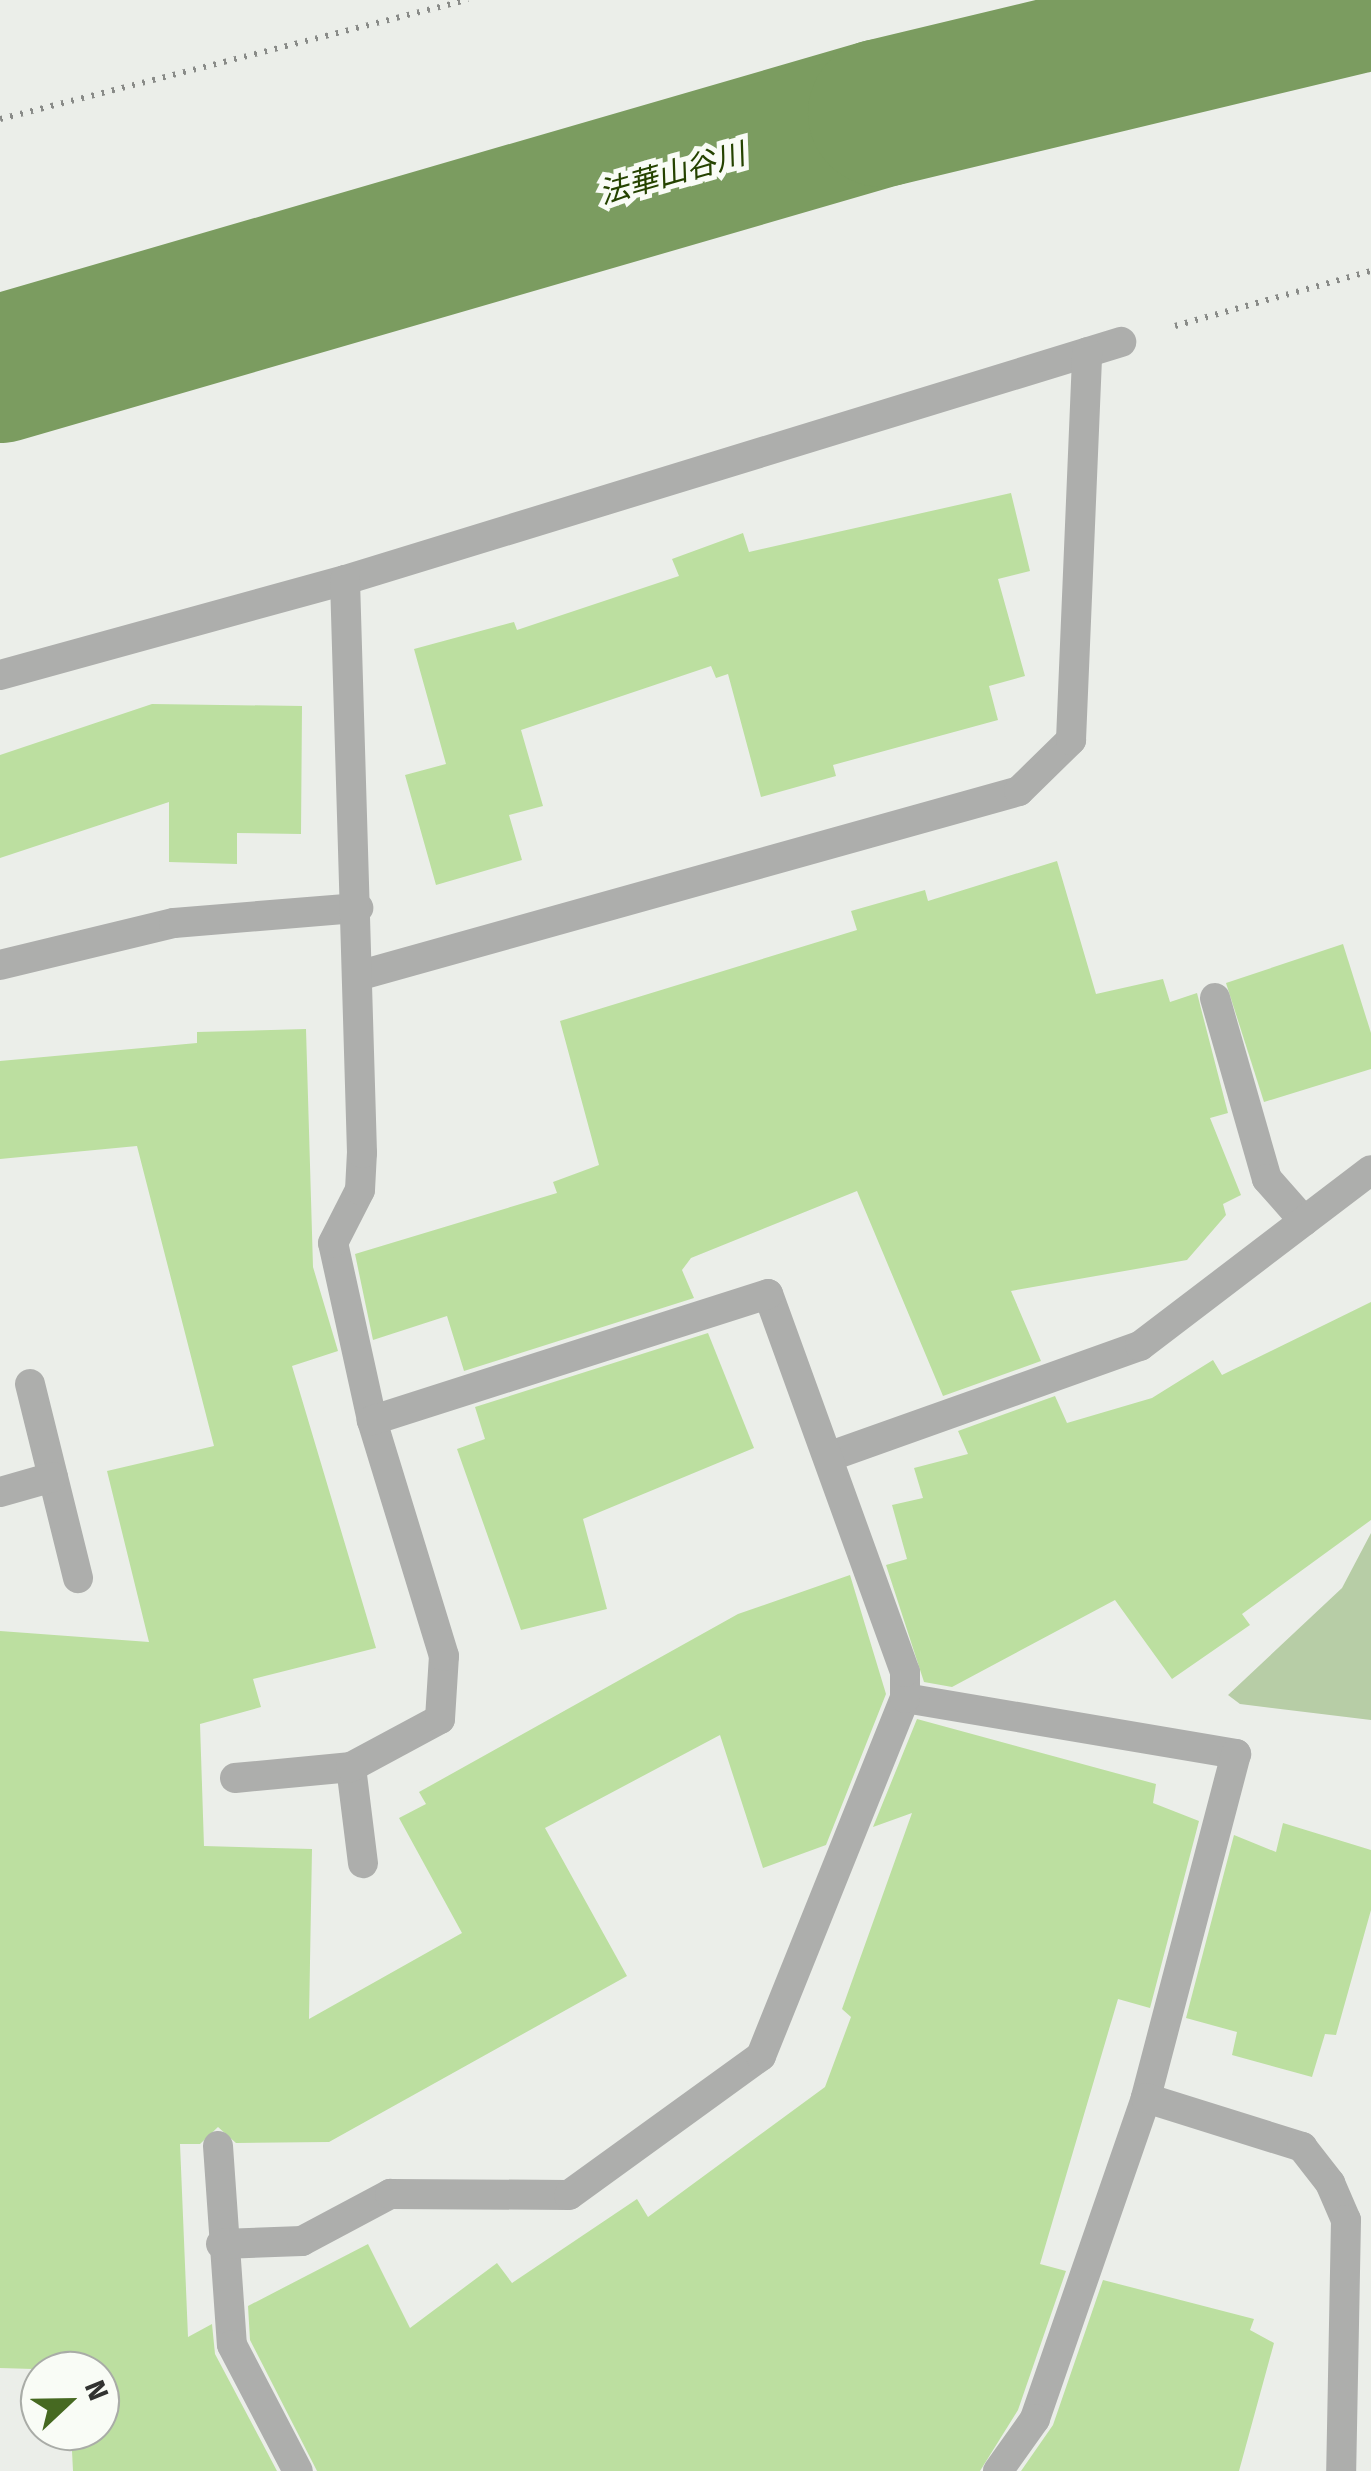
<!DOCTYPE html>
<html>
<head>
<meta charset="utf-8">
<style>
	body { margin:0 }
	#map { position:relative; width:1371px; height:2471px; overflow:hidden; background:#ebeee9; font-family:"Fira Sans","Noto Sans JP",sans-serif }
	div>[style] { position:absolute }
	.green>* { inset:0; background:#b7cda6 }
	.river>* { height:148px; margin:-74px; padding:0 74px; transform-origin:74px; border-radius:74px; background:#7b9c60 }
	.building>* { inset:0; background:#bcdfa0 }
	.path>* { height:6px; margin-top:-3px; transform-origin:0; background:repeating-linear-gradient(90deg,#898b88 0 2.5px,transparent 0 10.5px) }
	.minor>* { height:30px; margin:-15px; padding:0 15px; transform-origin:15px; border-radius:15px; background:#adaeac }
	span { translate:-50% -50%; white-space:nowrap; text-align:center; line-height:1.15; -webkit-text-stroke:10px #f9fcf6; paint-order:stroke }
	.water-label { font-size:30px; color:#254300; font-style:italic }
	.north { position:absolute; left:20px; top:2351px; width:100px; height:100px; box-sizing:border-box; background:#f9fcf6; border:2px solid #a9aca7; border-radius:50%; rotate:68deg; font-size:28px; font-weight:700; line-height:40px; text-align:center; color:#323331 }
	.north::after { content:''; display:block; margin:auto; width:35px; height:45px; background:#466921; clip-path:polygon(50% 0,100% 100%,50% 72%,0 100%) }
</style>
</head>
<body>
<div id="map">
	<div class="green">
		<div style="clip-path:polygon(1371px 1533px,1371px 1720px,1240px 1704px,1228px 1695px,1342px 1588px)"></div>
	</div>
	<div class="river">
		<div style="left:0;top:369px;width:918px;rotate:-16.19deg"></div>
		<div style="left:882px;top:113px;width:482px;rotate:-13.5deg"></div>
	</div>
	<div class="building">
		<div style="clip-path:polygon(1011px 493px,1030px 571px,998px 579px,1025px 676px,989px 686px,998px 720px,833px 765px,836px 776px,761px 797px,728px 674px,716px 678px,711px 666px,521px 730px,543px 806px,509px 815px,522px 860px,436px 885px,405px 775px,446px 764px,414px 649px,514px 622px,517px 630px,679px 576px,672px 559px,743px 533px,749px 552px)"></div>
		<div style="clip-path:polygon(152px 704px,302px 706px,301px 834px,237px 833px,237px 864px,169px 862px,169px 802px,0 858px,0 755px)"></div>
		<div style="clip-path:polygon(1057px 861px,1096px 994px,1163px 979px,1170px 1002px,1197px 993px,1228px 1113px,1210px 1118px,1241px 1195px,1223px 1204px,1226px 1215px,1187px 1260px,1011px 1291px,1041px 1361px,943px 1396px,857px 1191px,691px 1258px,682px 1270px,694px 1298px,464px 1371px,447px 1316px,373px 1340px,355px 1254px,557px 1193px,553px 1182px,599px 1165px,560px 1021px,857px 930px,851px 911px,925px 890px,928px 901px)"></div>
		<div style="clip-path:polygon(1343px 944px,1371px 1033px,1371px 1069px,1264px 1102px,1226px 983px)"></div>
		<div style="clip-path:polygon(306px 1029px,313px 1267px,338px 1351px,292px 1366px,376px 1648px,253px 1679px,261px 1707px,200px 1724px,204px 1846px,312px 1849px,309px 2019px,462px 1933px,399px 1818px,426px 1804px,419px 1792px,738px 1614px,850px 1575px,886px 1694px,826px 1845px,763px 1868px,720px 1735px,545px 1828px,627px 1976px,329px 2142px,236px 2143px,218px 2127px,200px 2144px,180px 2144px,188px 2337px,212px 2324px,215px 2354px,277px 2471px,73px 2471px,71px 2431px,100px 2431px,100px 2371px,0 2368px,0 1631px,149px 1642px,107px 1471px,214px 1446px,137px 1146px,0 1159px,0 1061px,197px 1043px,197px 1032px)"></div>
		<div style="clip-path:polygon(1371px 1302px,1371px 1520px,1242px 1614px,1250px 1625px,1172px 1679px,1115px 1600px,952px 1687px,924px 1682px,886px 1565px,907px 1559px,892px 1505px,923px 1498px,914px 1468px,968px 1454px,958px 1431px,1055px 1396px,1067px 1423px,1152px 1398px,1213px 1360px,1222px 1375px)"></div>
		<div style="clip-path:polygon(708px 1333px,754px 1448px,583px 1519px,607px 1609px,521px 1630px,457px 1449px,485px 1439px,475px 1407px)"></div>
		<div style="clip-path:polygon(917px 1719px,1156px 1784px,1153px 1803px,1199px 1821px,1150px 2008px,1118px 1999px,1040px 2264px,1066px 2271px,1018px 2410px,980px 2471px,317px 2471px,250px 2340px,248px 2306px,368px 2244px,410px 2328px,497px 2263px,512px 2283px,637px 2199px,648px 2217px,825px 2087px,851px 2017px,842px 2009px,912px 1813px,873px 1827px)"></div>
		<div style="clip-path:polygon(1283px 1823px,1371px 1850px,1371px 1910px,1336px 2035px,1325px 2034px,1312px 2077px,1232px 2055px,1237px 2032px,1186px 2018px,1234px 1835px,1276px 1852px)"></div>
		<div style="clip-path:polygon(1103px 2280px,1254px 2319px,1250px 2330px,1274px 2343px,1239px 2471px,1021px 2471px,1053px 2425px)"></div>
	</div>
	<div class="path">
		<div style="left:0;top:119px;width:483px;rotate:-14.3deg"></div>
		<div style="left:1175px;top:326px;width:204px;rotate:-15.7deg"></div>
	</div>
	<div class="minor">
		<div style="left:0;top:675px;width:358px;rotate:-15.4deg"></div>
		<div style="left:345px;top:580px;width:812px;rotate:-17.05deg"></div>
		<div style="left:0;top:965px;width:179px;rotate:-13.6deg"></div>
		<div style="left:174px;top:923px;width:185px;rotate:-4.7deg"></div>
		<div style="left:361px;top:975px;width:683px;rotate:-15.62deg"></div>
		<div style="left:1019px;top:791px;width:73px;rotate:-44.4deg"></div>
		<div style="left:1071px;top:740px;width:388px;rotate:-87.6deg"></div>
		<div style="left:1215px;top:998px;width:188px;rotate:74deg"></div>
		<div style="left:1267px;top:1179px;width:56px;rotate:48.6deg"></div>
		<div style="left:30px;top:1384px;width:200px;rotate:76.1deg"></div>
		<div style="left:828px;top:1457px;width:331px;rotate:-19.6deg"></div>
		<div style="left:1140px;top:1346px;width:290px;rotate:-37.3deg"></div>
		<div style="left:0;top:1492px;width:55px;rotate:-15.8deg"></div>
		<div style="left:905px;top:1698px;width:336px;rotate:9.6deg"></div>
		<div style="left:1236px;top:1754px;width:356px;rotate:104.7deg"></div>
		<div style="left:1146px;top:2098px;width:340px;rotate:109.1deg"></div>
		<div style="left:1035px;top:2419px;width:64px;rotate:125.4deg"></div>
		<div style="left:351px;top:1767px;width:97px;rotate:82.9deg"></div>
		<div style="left:235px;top:1778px;width:117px;rotate:-5.4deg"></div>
		<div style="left:351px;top:1767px;width:101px;rotate:-28.3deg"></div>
		<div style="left:440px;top:1719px;width:63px;rotate:-86.4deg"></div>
		<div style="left:444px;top:1656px;width:247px;rotate:-107deg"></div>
		<div style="left:372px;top:1420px;width:181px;rotate:-102.4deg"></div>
		<div style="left:333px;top:1243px;width:59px;rotate:-63deg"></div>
		<div style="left:360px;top:1190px;width:37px;rotate:-87deg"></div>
		<div style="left:362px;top:1153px;width:573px;rotate:-91.7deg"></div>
		<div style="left:1146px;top:2098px;width:164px;rotate:17.4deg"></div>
		<div style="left:1302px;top:2147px;width:46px;rotate:52.1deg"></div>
		<div style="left:1330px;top:2183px;width:40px;rotate:66.6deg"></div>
		<div style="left:1346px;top:2220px;width:251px;rotate:91.1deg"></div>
		<div style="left:218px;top:2146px;width:199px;rotate:86deg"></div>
		<div style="left:232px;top:2345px;width:142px;rotate:62.4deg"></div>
		<div style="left:221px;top:2244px;width:81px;rotate:-2.1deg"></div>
		<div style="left:302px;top:2241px;width:100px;rotate:-28.1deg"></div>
		<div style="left:390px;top:2194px;width:179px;rotate:0.3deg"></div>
		<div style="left:569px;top:2195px;width:237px;rotate:-35.9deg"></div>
		<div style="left:761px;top:2056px;width:386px;rotate:-68.1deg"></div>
		<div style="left:905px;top:1698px;width:26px;rotate:-90deg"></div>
		<div style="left:905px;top:1672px;width:402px;rotate:-109.9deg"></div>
		<div style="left:768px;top:1294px;width:416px;rotate:162.3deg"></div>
	</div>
	<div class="water-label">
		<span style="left:672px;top:174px;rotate:-16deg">法華山谷川</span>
	</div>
	<div class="north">N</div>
</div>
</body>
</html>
